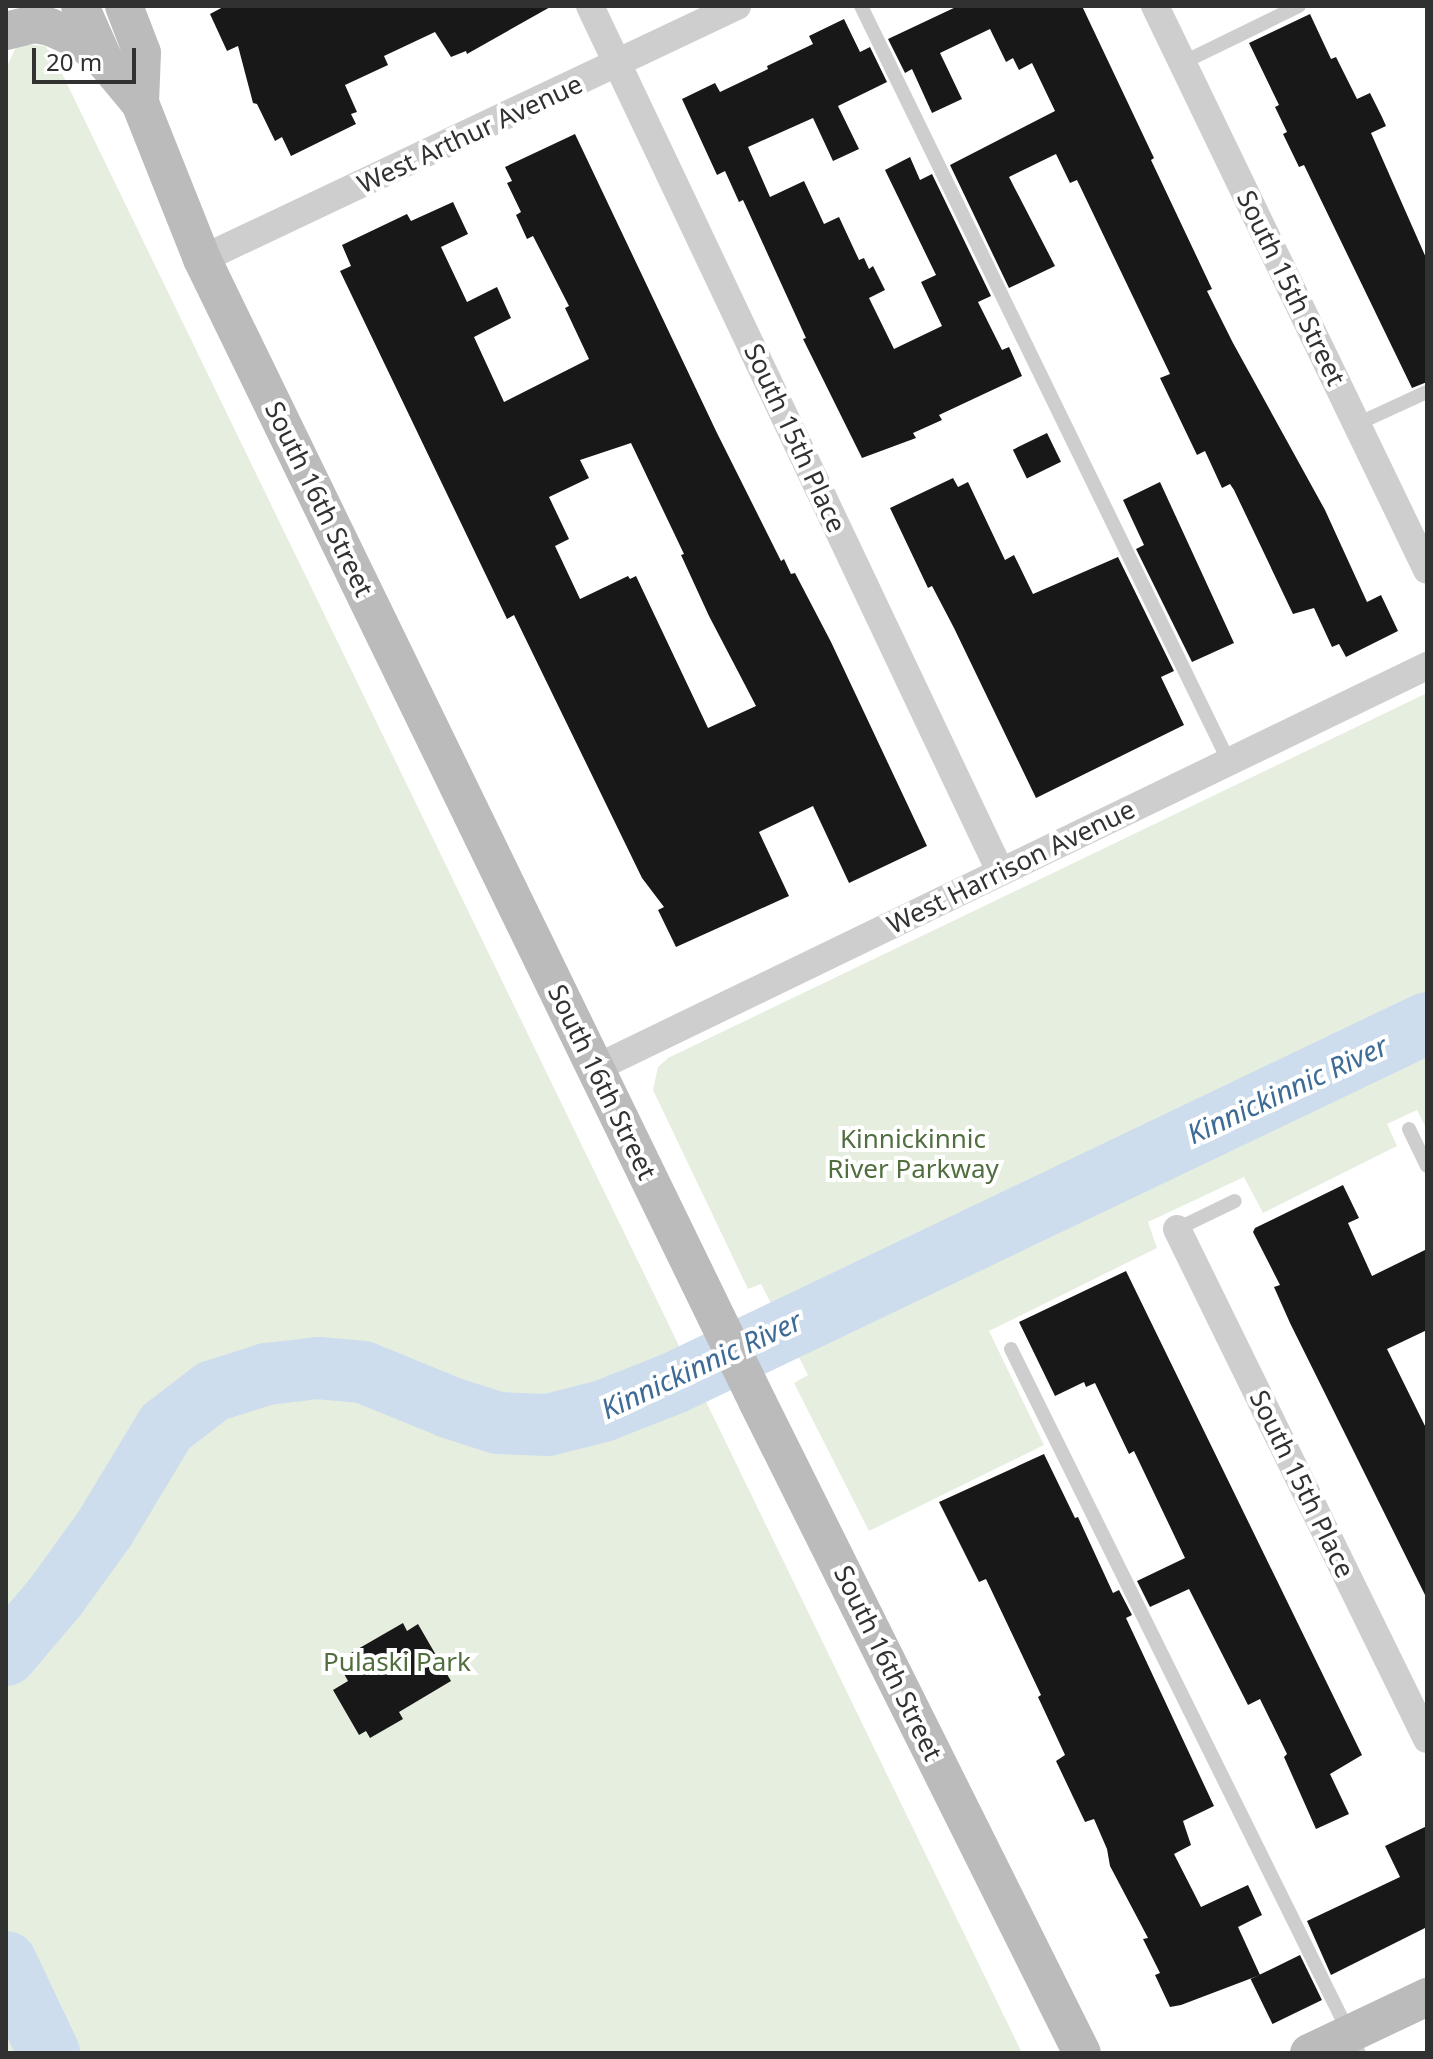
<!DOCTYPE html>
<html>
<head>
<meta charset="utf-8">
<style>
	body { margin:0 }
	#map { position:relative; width:1433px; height:2059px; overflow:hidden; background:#fff; font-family:"Noto Sans",sans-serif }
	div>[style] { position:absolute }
	.green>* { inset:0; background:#e6eee0 }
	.river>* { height:62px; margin:-31px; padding:0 31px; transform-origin:31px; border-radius:31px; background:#cddded }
	.building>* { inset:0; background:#181818; transform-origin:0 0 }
	.lane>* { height:14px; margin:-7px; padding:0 7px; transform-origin:7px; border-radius:7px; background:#cecece }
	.street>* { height:28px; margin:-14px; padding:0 14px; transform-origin:14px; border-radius:14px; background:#cecece }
	.secondary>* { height:38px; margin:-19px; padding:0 19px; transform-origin:19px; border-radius:19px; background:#bbb }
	span { translate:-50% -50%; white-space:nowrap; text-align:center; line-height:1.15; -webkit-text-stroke:8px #fff; paint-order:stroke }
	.street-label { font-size:26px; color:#313131 }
	.park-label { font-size:26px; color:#506e3e }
	.water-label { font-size:28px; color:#3e6b95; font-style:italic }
	.frame { position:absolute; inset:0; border:8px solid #313131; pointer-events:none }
	.scale { position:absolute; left:32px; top:48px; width:104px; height:36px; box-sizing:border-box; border:4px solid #313131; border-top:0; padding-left:10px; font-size:24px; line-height:28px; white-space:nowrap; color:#313131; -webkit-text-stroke:6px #fff; paint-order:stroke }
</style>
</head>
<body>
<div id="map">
	<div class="green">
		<div style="clip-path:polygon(24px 44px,45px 46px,54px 57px,1022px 2053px,6px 2053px,6px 69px,15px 49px)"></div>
		<div style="clip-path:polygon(1427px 693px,1427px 1130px,1417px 1110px,1387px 1124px,1397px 1146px,1263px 1213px,1244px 1177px,1148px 1222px,1157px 1248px,989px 1331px,1044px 1445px,869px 1531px,794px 1383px,808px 1375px,761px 1284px,748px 1289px,653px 1090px,658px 1067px,668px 1058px)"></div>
	</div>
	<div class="river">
		<div style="left:6px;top:1655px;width:77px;rotate:-49.7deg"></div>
		<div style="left:56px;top:1596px;width:84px;rotate:-54.2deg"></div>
		<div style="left:105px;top:1528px;width:118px;rotate:-58.9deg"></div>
		<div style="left:166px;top:1427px;width:59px;rotate:-37.5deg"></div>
		<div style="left:213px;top:1391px;width:57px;rotate:-17.5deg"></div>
		<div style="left:267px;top:1374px;width:51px;rotate:-6.7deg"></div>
		<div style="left:318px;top:1368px;width:45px;rotate:5.1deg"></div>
		<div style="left:363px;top:1372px;width:95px;rotate:22.2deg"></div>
		<div style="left:451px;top:1408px;width:49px;rotate:17.7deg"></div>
		<div style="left:498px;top:1423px;width:50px;rotate:2.3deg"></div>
		<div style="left:548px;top:1425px;width:57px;rotate:-14.3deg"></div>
		<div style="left:603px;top:1411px;width:76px;rotate:-21.5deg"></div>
		<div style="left:674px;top:1383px;width:835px;rotate:-25.55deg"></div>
		<div style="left:6px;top:1962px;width:101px;rotate:64.7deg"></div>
	</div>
	<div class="building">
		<div style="clip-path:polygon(225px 6px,552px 6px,467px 54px,466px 51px,451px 57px,435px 32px,384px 56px,388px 65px,345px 85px,357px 112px,351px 114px,356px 124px,291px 156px,282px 137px,275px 141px,257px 104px,253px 103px,238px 46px,227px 51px,210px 14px)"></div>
		<div style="clip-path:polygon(958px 6px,1082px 6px,1154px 158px,1151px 160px,1212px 289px,1207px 291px,1233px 343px,1325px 510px,1367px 602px,1381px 595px,1398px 631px,1346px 657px,1339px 644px,1332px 647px,1314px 608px,1293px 614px,1234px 490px,1230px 484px,1222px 488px,1205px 451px,1197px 455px,1160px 378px,1170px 374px,1077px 180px,1070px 183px,1056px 154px,1009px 177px,1055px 266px,1009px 288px,950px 165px,1055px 111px,1032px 63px,1019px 70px,1013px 58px,1006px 62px,990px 29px,940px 53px,962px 99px,932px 113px,912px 69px,905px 73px,888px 39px)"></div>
		<div style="clip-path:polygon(1310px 14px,1331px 59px,1336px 57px,1357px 99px,1370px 93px,1382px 117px,1386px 126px,1371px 133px,1427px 260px,1427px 382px,1412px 388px,1304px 165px,1299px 167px,1283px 134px,1287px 132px,1275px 107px,1279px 105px,1249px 43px)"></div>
		<div style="clip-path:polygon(844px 19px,860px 52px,870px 47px,887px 82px,838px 106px,859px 149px,833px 161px,813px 118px,748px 147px,770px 197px,804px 181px,824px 224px,839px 217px,859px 260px,864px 258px,869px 269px,873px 266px,885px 290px,869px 298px,894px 349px,942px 326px,921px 282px,936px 275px,885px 170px,910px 157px,920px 180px,932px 174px,991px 296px,978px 302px,1002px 350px,1009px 347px,1022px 376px,939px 415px,942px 420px,913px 433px,916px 438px,862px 458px,803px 339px,806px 338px,743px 200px,739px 202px,725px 171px,717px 175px,682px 99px,715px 83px,720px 92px,768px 69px,767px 66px,813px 44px,809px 36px)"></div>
		<div style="clip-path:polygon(evenodd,575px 134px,717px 433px,781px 561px,784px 559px,791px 574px,795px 573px,831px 642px,927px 846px,849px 883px,813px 806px,759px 832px,789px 896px,676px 947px,658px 910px,664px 907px,642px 878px,514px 615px,507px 619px,340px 271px,351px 266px,342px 245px,407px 214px,411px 221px,453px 202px,468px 234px,441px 247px,467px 302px,497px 287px,511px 318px,474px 337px,504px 402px,589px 359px,565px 308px,569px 306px,533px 236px,527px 239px,516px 215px,521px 212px,507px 183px,512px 181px,505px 167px,575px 134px,631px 443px,684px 554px,681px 555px,709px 616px,756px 706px,708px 728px,636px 576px,630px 579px,628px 576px,580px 599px,555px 546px,569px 539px,549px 497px,589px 478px,580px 460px,631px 443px)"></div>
		<div style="left:1047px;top:433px;width:32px;height:38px;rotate:64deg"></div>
		<div style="clip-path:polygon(953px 478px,958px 487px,968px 482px,1005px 560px,1014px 555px,1033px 594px,1118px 557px,1174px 671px,1161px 677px,1184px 725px,1036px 798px,954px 628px,932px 586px,928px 588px,890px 508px)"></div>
		<div style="clip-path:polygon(1160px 482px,1234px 643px,1192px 662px,1136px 549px,1144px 545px,1123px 500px)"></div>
		<div style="clip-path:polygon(1343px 1185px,1359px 1218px,1348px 1223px,1372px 1276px,1427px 1249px,1427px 1330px,1387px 1349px,1427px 1430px,1427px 1599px,1290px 1323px,1274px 1287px,1280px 1285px,1253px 1232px,1255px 1228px)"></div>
		<div style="clip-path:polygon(1126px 1271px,1362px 1755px,1330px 1774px,1349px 1814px,1316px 1829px,1284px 1757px,1287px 1754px,1260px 1699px,1248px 1705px,1189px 1589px,1150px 1607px,1137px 1581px,1185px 1558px,1134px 1451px,1129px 1454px,1095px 1383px,1086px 1387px,1084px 1382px,1055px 1396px,1019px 1322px)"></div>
		<div style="clip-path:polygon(1044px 1454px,1075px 1518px,1078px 1517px,1113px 1593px,1119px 1590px,1132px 1615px,1126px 1618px,1214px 1806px,1183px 1821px,1191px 1845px,1174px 1854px,1201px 1907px,1248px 1885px,1262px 1915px,1238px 1927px,1260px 1975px,1181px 2005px,1170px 2007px,1155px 1975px,1160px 1973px,1143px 1939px,1148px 1938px,1110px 1866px,1107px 1849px,1094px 1819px,1085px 1822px,1056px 1761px,1065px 1755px,1038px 1697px,1041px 1695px,986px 1579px,979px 1582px,939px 1502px)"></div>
		<div style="clip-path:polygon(403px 1623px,407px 1631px,418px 1624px,451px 1681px,399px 1712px,403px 1719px,370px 1738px,366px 1731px,359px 1735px,333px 1690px,348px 1681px,337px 1661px)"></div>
		<div style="clip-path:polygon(1427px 1826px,1427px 1933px,1425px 1928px,1331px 1975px,1307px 1921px,1400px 1877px,1385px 1846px)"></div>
		<div style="left:1300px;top:1955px;width:50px;height:55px;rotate:64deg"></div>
	</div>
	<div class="lane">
		<div style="left:861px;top:6px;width:841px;rotate:64.04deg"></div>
		<div style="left:1182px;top:63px;width:130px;rotate:-26deg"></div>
		<div style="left:1357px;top:424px;width:77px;rotate:-24.6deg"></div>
		<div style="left:1409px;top:1129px;width:41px;rotate:64.1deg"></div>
		<div style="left:1177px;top:1229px;width:64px;rotate:-25.8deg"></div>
		<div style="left:1011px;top:1349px;width:785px;rotate:63.7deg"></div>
	</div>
	<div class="street">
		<div style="left:590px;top:6px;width:957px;rotate:64.64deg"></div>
		<div style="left:1155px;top:6px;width:626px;rotate:64.25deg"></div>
		<div style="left:202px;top:259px;width:592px;rotate:-25.31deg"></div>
		<div style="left:596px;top:1068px;width:923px;rotate:-25.82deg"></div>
		<div style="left:1177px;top:1229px;width:568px;rotate:63.89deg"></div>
	</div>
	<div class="secondary">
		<div style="left:80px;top:6px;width:59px;rotate:66deg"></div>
		<div style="left:104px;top:60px;width:56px;rotate:50.1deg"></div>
		<div style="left:140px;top:103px;width:168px;rotate:68.3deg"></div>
		<div style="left:202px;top:259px;width:1272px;rotate:64.08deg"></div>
		<div style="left:758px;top:1403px;width:726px;rotate:63.51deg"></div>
		<div style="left:124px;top:6px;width:50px;rotate:69deg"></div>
		<div style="left:142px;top:53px;width:50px;rotate:92.3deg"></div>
		<div style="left:6px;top:31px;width:30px;rotate:-14deg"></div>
		<div style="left:35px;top:24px;width:15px;rotate:11deg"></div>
		<div style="left:50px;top:27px;width:34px;rotate:24deg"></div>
		<div style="left:81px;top:41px;width:30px;rotate:40deg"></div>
		<div style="left:1309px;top:2053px;width:131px;rotate:-25.4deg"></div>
	</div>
	<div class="street-label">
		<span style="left:470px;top:134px;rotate:-25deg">West Arthur Avenue</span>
		<span style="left:1291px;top:288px;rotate:64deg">South 15th Street</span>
		<span style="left:795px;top:438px;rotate:65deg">South 15th Place</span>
		<span style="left:319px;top:499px;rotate:64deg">South 16th Street</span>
		<span style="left:1011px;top:867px;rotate:-26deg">West Harrison Avenue</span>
		<span style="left:602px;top:1082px;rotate:64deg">South 16th Street</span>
		<span style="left:1302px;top:1484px;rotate:64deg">South 15th Place</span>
		<span style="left:888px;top:1663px;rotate:64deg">South 16th Street</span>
	</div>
	<div class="park-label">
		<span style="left:913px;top:1154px">Kinnickinnic<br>River Parkway</span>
		<span style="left:397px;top:1662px">Pulaski Park</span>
	</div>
	<div class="water-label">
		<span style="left:1287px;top:1089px;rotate:-25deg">Kinnickinnic River</span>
		<span style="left:701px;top:1364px;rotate:-25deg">Kinnickinnic River</span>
	</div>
	<div class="frame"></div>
	<div class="scale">20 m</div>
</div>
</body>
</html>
